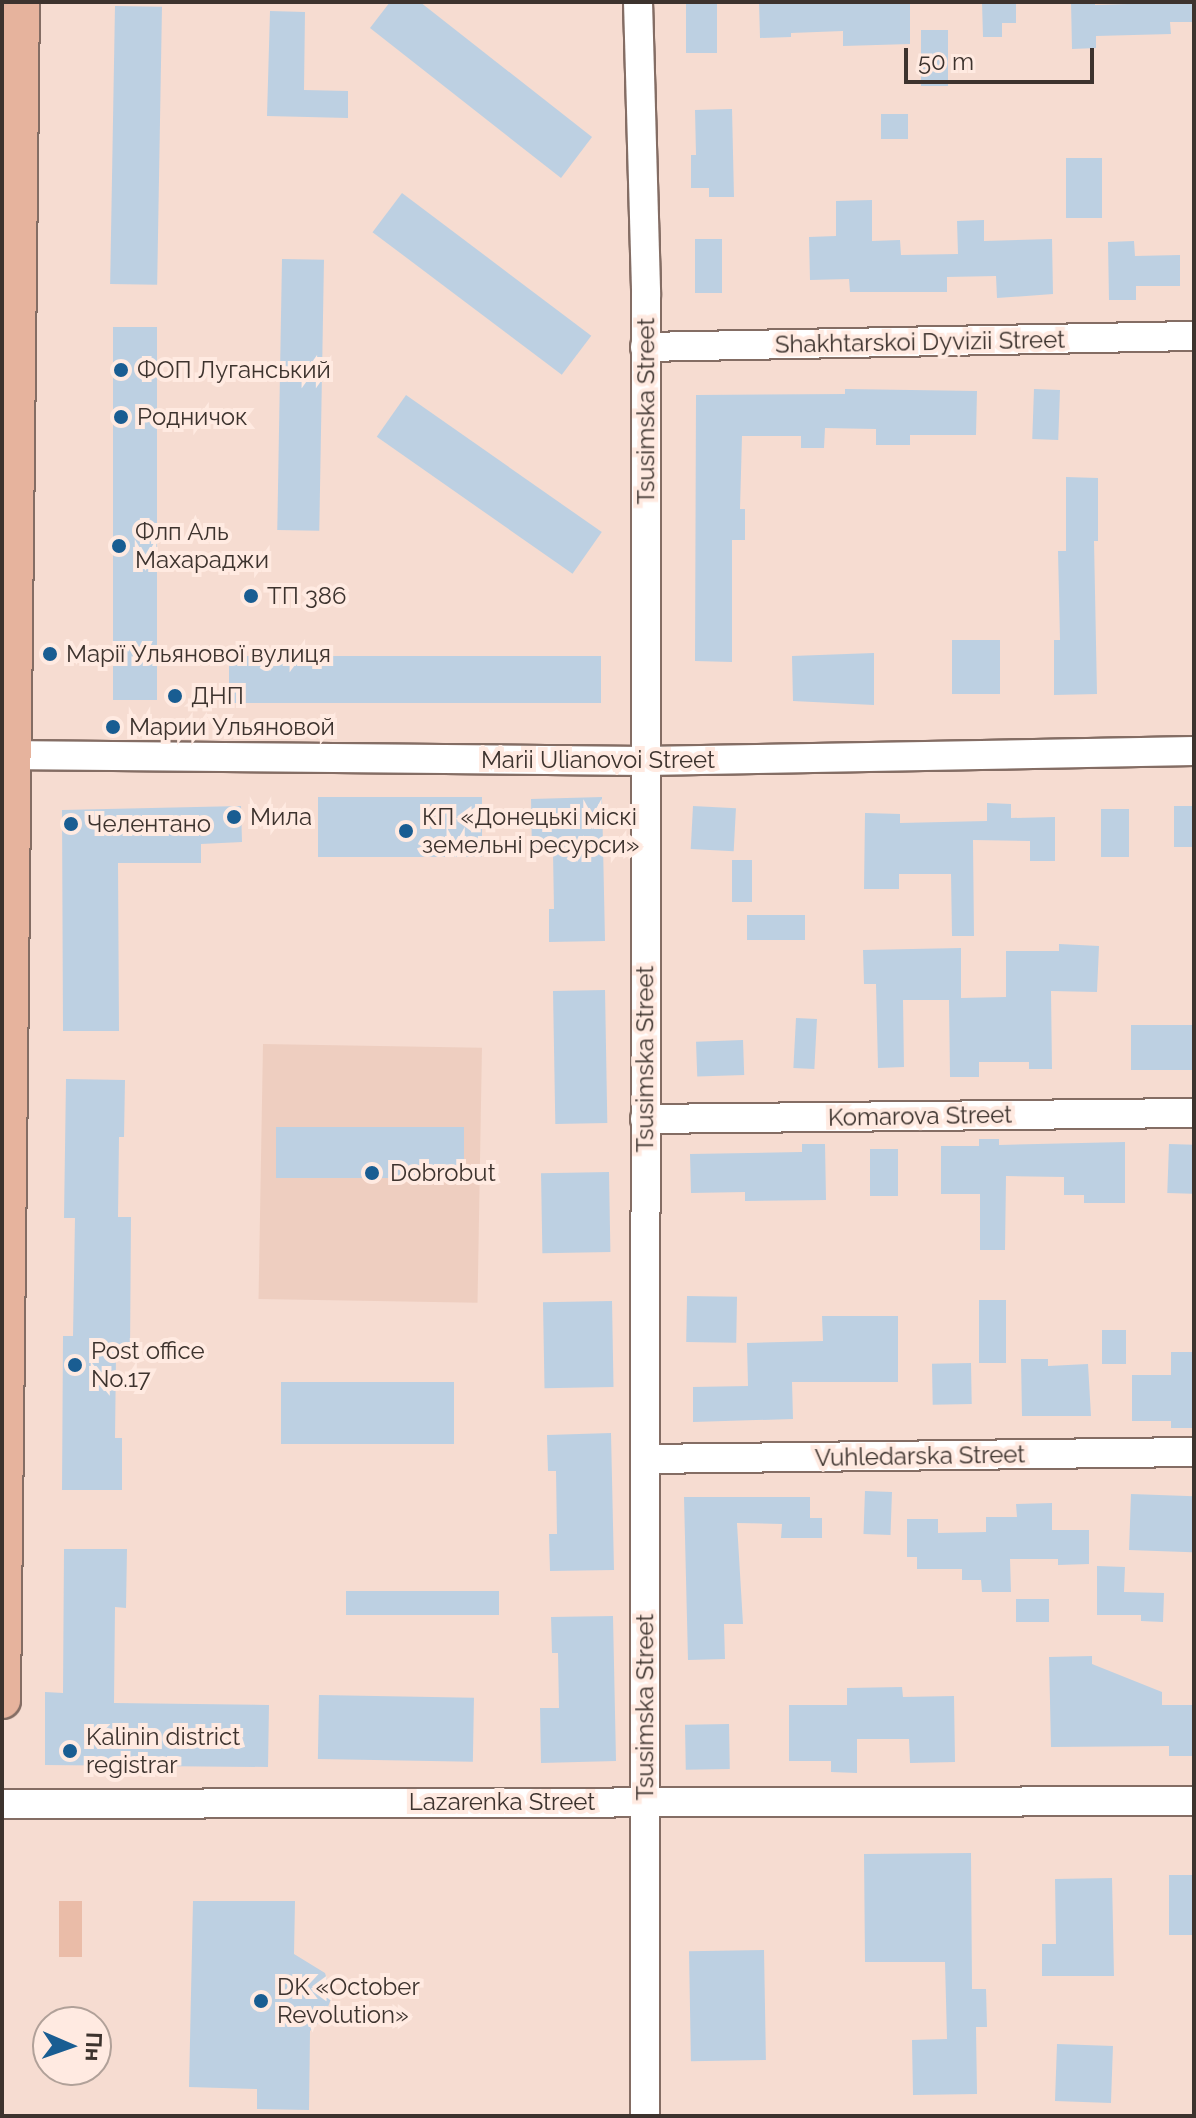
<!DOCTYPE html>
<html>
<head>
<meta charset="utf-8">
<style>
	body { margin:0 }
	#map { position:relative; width:1196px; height:2118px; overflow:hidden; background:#f6dcd1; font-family:Raleway,sans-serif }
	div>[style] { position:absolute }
	.built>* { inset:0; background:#eecec0; transform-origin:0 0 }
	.green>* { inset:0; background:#eabca8; transform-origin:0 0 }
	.building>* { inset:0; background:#bdd0e2; transform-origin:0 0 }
	.roads { filter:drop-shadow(2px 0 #846d64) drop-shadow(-2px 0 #846d64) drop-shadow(0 2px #846d64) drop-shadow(0 -2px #846d64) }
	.minor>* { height:28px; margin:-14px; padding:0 14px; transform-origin:14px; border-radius:14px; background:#fff }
	.major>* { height:36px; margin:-18px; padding:0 18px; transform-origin:18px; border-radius:18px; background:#e6b39d }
	.dots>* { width:22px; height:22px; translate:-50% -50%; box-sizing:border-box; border:4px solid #ffeae1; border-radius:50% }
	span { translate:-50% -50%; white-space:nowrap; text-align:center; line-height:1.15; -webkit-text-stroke:8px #ffeae1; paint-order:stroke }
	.street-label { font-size:24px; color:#3d332e }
	.poi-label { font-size:24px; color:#3d332e }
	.left { translate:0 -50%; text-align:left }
	.frame { position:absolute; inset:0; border:4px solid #3d332e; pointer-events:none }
	.north { position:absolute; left:32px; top:2006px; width:80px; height:80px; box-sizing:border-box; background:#ffeae1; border:2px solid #b1a199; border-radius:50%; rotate:92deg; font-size:22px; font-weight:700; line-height:32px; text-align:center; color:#3d332e }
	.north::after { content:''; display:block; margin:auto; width:28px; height:36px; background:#195d92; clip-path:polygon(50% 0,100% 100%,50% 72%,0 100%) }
	.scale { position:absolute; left:904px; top:48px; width:190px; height:36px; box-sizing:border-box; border:4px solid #3d332e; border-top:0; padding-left:10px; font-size:24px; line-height:28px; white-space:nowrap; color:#3d332e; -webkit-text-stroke:6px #ffeae1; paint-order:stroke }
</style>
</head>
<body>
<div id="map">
	<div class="built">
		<div style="left:263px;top:1044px;width:219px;height:255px;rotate:1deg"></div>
	</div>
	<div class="green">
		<div style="left:59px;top:1901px;width:23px;height:56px"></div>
	</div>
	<div class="building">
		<div style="clip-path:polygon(390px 2px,420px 2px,592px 137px,561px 178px,370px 28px)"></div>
		<div style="left:686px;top:2px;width:31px;height:51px"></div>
		<div style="clip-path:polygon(759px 2px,910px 2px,910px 44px,843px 46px,843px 31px,791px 33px,791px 37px,760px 38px)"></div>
		<div style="clip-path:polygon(982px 2px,1016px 2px,1016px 23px,1002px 23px,1002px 37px,983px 37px)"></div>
		<div style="clip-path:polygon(1071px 2px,1095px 2px,1095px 5px,1194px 2px,1194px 22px,1170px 22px,1171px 34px,1096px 36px,1096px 48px,1072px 49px)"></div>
		<div style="left:115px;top:6px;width:47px;height:278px;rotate:1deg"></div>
		<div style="clip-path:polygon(270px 11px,305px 12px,304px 90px,348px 91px,348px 118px,267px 116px)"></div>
		<div style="left:921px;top:30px;width:27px;height:56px"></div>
		<div style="clip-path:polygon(732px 109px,734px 197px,709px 197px,709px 188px,691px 188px,691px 155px,696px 155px,695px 110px)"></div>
		<div style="left:881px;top:114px;width:27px;height:25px"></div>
		<div style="left:1066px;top:158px;width:36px;height:60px"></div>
		<div style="left:402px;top:193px;width:237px;height:49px;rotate:37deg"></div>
		<div style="clip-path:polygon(872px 200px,872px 241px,900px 240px,901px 255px,958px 254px,957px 221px,984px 220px,984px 241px,1052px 239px,1053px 294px,997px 298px,996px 276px,947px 277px,947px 292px,850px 292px,849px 279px,810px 280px,809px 237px,836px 236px,836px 201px)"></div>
		<div style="left:695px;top:239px;width:27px;height:54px"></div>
		<div style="clip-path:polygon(1134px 241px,1135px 256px,1180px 255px,1180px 286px,1136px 286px,1136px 300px,1109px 300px,1108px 242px)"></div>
		<div style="left:282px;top:259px;width:42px;height:271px;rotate:1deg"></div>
		<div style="left:113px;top:327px;width:44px;height:373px"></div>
		<div style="clip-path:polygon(845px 389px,977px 391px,976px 435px,910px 435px,910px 445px,876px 445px,876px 429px,825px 428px,824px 448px,801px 448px,801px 436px,742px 436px,740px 509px,745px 509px,745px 540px,732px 540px,732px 662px,695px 661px,696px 395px,845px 394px)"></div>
		<div style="left:1034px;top:389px;width:26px;height:50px;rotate:2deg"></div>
		<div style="left:406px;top:395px;width:239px;height:51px;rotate:35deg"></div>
		<div style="clip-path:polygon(1066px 477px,1098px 478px,1098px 541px,1094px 541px,1097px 694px,1054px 695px,1054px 640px,1060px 640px,1058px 551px,1066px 551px)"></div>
		<div style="left:952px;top:640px;width:48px;height:54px"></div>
		<div style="clip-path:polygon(874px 653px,874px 705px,793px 701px,792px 656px)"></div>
		<div style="left:229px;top:656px;width:372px;height:47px"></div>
		<div style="left:482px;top:797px;width:60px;height:164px;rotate:90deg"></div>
		<div style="clip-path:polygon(602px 797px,605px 941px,549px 942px,549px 909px,554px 909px,553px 853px,532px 853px,531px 799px)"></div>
		<div style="clip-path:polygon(987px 803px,1011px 804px,1011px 818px,1055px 817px,1055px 861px,1030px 861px,1030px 841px,973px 840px,974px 936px,952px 936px,951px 874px,899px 874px,899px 889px,864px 889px,865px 813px,900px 814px,900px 823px,987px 821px)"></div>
		<div style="clip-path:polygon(241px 806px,242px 842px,201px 844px,201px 863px,118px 863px,119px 1031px,63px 1031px,62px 810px)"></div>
		<div style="left:693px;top:806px;width:43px;height:43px;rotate:3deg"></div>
		<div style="left:1194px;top:806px;width:41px;height:20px;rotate:90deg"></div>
		<div style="left:1101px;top:809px;width:28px;height:48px"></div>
		<div style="left:732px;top:860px;width:20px;height:42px"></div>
		<div style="left:747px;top:915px;width:58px;height:25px"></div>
		<div style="clip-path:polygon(1059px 944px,1099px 946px,1097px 992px,1051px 991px,1052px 1069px,1029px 1069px,1029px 1062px,979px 1062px,979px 1077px,950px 1077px,949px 1000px,903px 1000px,904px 1067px,878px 1068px,876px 984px,864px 984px,863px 950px,961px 948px,961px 998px,1006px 997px,1006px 951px,1059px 951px)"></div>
		<div style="left:605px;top:990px;width:133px;height:52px;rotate:89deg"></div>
		<div style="left:796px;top:1018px;width:21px;height:50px;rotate:3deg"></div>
		<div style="left:1131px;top:1025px;width:63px;height:45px"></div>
		<div style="left:743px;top:1040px;width:35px;height:47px;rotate:88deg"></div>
		<div style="clip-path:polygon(66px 1079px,125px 1080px,124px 1137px,119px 1137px,118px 1217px,131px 1217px,130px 1356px,116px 1356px,115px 1438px,122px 1438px,122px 1490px,62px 1490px,63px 1336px,73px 1336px,75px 1218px,64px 1218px)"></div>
		<div style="left:464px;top:1127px;width:51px;height:188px;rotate:90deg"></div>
		<div style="clip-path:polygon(979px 1139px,999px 1139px,999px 1145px,1125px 1142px,1125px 1203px,1084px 1203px,1084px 1195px,1064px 1195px,1064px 1177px,1006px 1176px,1005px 1250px,980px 1250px,980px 1194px,941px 1194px,941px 1146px,979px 1146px)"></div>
		<div style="clip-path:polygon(802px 1144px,825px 1144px,826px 1200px,745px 1201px,745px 1192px,691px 1193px,690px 1154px,802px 1152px)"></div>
		<div style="left:1169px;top:1144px;width:25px;height:49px;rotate:2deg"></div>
		<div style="left:870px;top:1149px;width:28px;height:47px"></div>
		<div style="left:609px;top:1172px;width:80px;height:68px;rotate:89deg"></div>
		<div style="left:687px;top:1296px;width:50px;height:46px;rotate:1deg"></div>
		<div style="left:979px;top:1300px;width:27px;height:63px"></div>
		<div style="left:612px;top:1301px;width:86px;height:69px;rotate:89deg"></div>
		<div style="clip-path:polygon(822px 1316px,898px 1316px,898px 1382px,792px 1382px,793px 1419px,693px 1422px,693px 1387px,748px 1386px,747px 1343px,823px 1341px)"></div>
		<div style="left:1102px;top:1330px;width:24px;height:34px"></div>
		<div style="clip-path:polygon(1171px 1352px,1193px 1352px,1193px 1428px,1171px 1428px,1171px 1421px,1132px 1421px,1132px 1375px,1171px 1375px)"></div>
		<div style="clip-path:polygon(1021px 1359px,1048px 1359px,1048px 1366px,1088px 1364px,1091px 1416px,1022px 1416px)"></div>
		<div style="left:971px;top:1363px;width:41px;height:39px;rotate:89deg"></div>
		<div style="left:454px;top:1382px;width:62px;height:173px;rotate:90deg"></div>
		<div style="clip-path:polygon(611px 1433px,614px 1570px,550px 1571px,549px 1534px,557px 1534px,556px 1471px,548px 1471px,547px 1435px)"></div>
		<div style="left:865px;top:1491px;width:27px;height:43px;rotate:2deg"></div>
		<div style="left:1131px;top:1494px;width:63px;height:56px;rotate:2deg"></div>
		<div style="clip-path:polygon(684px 1497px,810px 1497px,810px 1518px,822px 1518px,822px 1538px,781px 1538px,782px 1524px,737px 1523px,743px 1624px,724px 1624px,725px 1659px,688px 1660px)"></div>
		<div style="clip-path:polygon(1052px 1503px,1052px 1530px,1089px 1530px,1089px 1564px,1058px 1565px,1058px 1559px,1010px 1559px,1011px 1592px,982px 1592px,981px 1580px,962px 1580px,962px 1569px,917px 1569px,917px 1557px,907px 1557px,907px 1519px,938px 1519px,938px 1533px,986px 1532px,986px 1517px,1017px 1517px,1016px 1504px)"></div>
		<div style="clip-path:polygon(64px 1549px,127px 1549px,126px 1608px,115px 1607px,114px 1703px,269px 1705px,268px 1767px,45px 1765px,45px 1692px,63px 1693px)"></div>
		<div style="clip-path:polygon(1097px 1566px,1125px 1567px,1124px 1592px,1164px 1593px,1163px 1622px,1141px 1621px,1141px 1615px,1097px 1615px)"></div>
		<div style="left:346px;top:1591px;width:153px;height:24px"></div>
		<div style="left:1049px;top:1599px;width:23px;height:33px;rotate:90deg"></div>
		<div style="clip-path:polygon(613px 1616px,616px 1761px,541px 1763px,540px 1708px,559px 1708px,558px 1653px,552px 1653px,551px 1617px)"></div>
		<div style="clip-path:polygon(1092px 1656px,1092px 1664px,1162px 1692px,1162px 1705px,1194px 1705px,1194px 1756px,1169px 1756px,1169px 1746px,1051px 1747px,1049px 1657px)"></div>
		<div style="clip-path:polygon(902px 1687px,903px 1697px,954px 1696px,955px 1762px,910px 1763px,909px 1739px,857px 1739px,857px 1773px,831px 1772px,831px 1761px,789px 1761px,789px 1705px,847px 1705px,847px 1688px)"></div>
		<div style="left:319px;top:1695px;width:155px;height:64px;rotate:1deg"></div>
		<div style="left:729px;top:1724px;width:45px;height:44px;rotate:89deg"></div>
		<div style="clip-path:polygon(971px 1853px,972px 1989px,986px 1989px,987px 2027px,976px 2027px,977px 2094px,913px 2095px,912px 2040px,947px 2039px,945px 1962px,865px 1962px,864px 1854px)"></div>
		<div style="left:1169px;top:1875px;width:25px;height:60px"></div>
		<div style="clip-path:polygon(1112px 1878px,1114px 1976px,1042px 1976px,1042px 1944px,1056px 1944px,1055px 1879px)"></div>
		<div style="clip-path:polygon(193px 1901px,295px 1901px,294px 1954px,325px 1973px,332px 1996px,324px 2018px,310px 2031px,309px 2110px,257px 2109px,257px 2089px,189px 2087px)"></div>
		<div style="left:764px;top:1950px;width:110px;height:75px;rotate:89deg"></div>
		<div style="left:1057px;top:2044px;width:56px;height:57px;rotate:2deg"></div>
	</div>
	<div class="roads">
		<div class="minor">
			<div style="left:638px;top:2px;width:291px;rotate:88.4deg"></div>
			<div style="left:646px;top:293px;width:1823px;rotate:90.03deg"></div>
			<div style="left:645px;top:347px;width:549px;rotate:-1.15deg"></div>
			<div style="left:2px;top:755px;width:643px;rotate:0.53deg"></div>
			<div style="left:645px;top:761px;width:549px;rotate:-1.04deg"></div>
			<div style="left:645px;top:1119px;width:549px;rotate:-0.63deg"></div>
			<div style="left:645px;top:1459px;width:549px;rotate:-0.73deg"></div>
			<div style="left:2px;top:1804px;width:1192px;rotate:-0.14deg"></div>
		</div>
		<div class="major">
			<div style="left:2px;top:1700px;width:1698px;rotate:-89.36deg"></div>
		</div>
	</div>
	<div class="dots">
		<div style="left:121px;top:370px;background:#195d92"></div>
		<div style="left:121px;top:417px;background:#195d92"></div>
		<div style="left:119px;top:546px;background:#195d92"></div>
		<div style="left:251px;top:596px;background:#195d92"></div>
		<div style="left:50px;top:654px;background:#195d92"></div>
		<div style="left:175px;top:696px;background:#195d92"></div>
		<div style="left:113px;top:727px;background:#195d92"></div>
		<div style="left:234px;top:817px;background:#195d92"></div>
		<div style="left:71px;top:824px;background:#195d92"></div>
		<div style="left:406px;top:831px;background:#195d92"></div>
		<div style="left:372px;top:1173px;background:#195d92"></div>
		<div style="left:75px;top:1365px;background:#195d92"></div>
		<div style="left:70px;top:1751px;background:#195d92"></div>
		<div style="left:261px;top:2001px;background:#195d92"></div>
	</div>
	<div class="street-label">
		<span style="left:920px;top:342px;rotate:-1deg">Shakhtarskoi Dyvizii Street</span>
		<span style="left:646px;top:411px;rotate:-90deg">Tsusimska Street</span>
		<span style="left:598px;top:760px">Marii Ulianovoi Street</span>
		<span style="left:645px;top:1059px;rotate:-90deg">Tsusimska Street</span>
		<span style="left:920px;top:1116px;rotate:-1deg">Komarova Street</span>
		<span style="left:920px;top:1456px;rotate:-1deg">Vuhledarska Street</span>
		<span style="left:645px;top:1707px;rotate:-90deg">Tsusimska Street</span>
		<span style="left:502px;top:1802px">Lazarenka Street</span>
	</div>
	<div class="poi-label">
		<span class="left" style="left:137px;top:370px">ФОП Луганський</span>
		<span class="left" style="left:137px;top:417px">Родничок</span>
		<span class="left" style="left:135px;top:546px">Флп Аль<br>Махараджи</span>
		<span class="left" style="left:267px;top:596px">ТП 386</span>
		<span class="left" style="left:66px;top:654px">Марії Ульянової вулиця</span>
		<span class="left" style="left:191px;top:696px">ДНП</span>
		<span class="left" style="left:129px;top:727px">Марии Ульяновой</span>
		<span class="left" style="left:250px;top:817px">Мила</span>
		<span class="left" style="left:422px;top:831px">КП «Донецькі міскі<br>земельні ресурси»</span>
		<span class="left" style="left:87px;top:824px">Челентано</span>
		<span class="left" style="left:390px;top:1173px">Dobrobut</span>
		<span class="left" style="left:91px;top:1365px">Post office<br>No.17</span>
		<span class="left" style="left:86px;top:1751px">Kalinin district<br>registrar</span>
		<span class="left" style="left:277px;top:2001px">DK «October<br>Revolution»</span>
	</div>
	<div class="frame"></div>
	<div class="north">Пн</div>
	<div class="scale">50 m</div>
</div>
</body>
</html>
